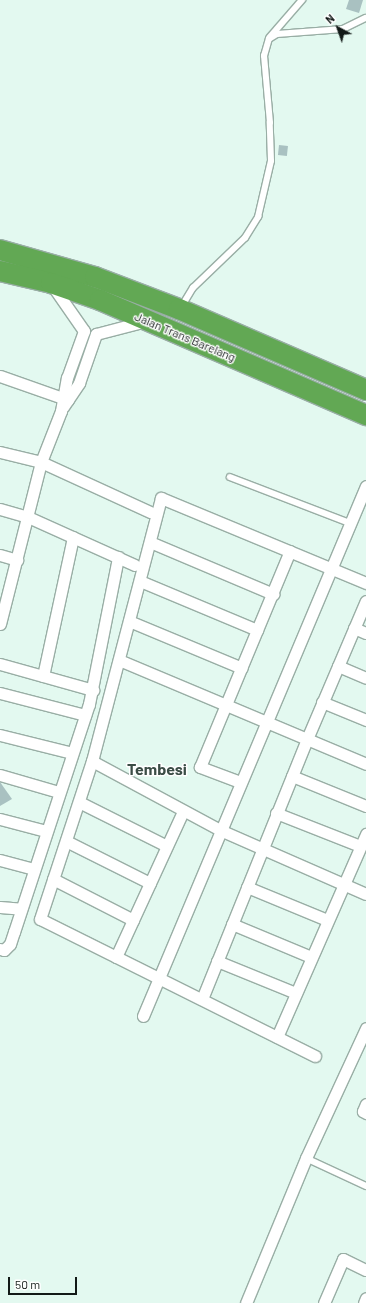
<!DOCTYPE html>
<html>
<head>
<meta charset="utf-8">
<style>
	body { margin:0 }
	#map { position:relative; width:366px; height:1303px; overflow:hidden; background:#e3f9f0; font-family:Barlow,sans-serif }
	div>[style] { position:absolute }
	.building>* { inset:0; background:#a9c1c1; transform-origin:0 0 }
	.roads { filter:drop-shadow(1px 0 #99aea5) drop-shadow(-1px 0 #99aea5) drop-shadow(0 1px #99aea5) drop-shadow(0 -1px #99aea5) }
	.lane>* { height:5.5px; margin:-2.75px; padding:0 2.75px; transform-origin:2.75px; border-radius:2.75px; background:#fff }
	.street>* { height:11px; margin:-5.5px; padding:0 5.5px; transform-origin:5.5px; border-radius:5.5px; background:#fff }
	.highway>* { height:20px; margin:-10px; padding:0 10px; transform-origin:10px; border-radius:10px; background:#62a854 }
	span { translate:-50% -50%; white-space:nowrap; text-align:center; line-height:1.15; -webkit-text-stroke:3px #fff; paint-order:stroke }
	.street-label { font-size:12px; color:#121a17 }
	.district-label { font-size:16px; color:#3b4d46; font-weight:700 }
	.north { position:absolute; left:318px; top:8px; width:40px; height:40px; -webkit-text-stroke:3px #fff; paint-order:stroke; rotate:319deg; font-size:11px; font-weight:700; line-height:16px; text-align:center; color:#121a17 }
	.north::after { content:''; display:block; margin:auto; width:14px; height:18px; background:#121a17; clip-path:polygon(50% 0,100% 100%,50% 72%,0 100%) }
	.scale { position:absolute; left:8px; top:1277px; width:69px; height:18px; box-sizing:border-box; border:2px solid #121a17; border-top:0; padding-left:5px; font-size:12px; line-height:14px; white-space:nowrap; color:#121a17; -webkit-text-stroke:3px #fff; paint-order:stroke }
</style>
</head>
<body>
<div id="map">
	<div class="building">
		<div style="clip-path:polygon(349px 0,363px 0,359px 13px,346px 9px)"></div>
		<div style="left:279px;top:145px;width:9px;height:10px;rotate:6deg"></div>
		<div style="clip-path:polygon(0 782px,12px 799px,0 806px)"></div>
	</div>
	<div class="roads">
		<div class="lane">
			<div style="left:270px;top:37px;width:49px;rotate:-49.1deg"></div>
			<div style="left:182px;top:306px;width:21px;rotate:-59deg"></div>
			<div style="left:193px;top:288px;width:72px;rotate:-43.9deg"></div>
			<div style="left:245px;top:238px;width:25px;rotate:-58deg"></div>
			<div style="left:258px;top:217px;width:57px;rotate:-76.9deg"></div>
			<div style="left:271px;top:161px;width:38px;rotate:-92deg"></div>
			<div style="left:270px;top:123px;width:67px;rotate:-95.1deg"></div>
			<div style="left:264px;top:56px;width:18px;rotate:-74deg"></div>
			<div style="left:269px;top:39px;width:9px;rotate:-32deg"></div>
			<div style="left:277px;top:34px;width:66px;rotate:-4.3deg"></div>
			<div style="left:343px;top:29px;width:25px;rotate:-26deg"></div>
			<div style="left:230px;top:477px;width:129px;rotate:21deg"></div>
			<div style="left:306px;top:1158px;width:66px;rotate:25deg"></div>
		</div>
		<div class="street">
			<div style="left:0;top:376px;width:72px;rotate:19.4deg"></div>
			<div style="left:63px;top:407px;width:29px;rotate:-56deg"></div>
			<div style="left:79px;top:383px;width:52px;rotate:-70.9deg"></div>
			<div style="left:96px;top:334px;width:52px;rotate:-14.6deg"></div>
			<div style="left:0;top:452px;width:42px;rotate:13.7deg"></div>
			<div style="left:41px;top:462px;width:120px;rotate:24.6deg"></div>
			<div style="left:0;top:509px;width:29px;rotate:16deg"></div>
			<div style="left:28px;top:517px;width:117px;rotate:24.2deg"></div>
			<div style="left:150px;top:542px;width:134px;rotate:22.9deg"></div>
			<div style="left:0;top:555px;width:18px;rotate:16deg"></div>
			<div style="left:140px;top:581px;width:127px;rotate:22.7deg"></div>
			<div style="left:129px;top:621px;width:122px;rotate:22.6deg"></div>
			<div style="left:0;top:624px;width:167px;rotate:-75.8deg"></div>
			<div style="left:41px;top:462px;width:55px;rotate:-68.6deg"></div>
			<div style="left:61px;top:411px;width:34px;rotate:-80deg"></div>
			<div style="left:67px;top:378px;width:50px;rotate:-70.1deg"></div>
			<div style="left:84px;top:331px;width:56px;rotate:-124.8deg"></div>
			<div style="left:354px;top:628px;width:13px;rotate:23deg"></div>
			<div style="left:119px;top:660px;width:268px;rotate:22.8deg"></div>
			<div style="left:0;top:664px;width:97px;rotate:15.6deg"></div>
			<div style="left:338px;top:666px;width:30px;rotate:23deg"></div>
			<div style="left:43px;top:676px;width:142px;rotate:-77.8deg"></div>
			<div style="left:0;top:693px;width:88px;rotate:14.5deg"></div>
			<div style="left:322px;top:702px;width:48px;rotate:22.2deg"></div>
			<div style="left:0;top:735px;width:74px;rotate:14deg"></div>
			<div style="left:92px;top:761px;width:145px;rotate:28.3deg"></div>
			<div style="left:220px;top:830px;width:159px;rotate:23.7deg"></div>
			<div style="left:0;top:775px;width:61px;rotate:16.1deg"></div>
			<div style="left:292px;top:776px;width:80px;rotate:22.1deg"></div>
			<div style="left:240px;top:782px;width:43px;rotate:-159.4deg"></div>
			<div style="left:200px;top:767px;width:234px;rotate:-67.4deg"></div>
			<div style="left:79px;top:802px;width:98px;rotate:26.6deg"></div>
			<div style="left:276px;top:813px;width:90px;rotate:21.4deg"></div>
			<div style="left:0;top:819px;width:48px;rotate:14.6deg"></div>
			<div style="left:66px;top:841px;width:94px;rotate:26.6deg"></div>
			<div style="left:0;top:860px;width:35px;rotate:15deg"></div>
			<div style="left:53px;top:879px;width:90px;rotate:27.1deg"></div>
			<div style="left:247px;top:887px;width:87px;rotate:22.4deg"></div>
			<div style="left:0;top:907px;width:21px;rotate:5deg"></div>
			<div style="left:232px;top:924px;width:86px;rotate:22.7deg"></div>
			<div style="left:0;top:949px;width:4px;rotate:14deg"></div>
			<div style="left:4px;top:950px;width:8px;rotate:-45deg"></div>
			<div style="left:10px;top:944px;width:13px;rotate:-72deg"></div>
			<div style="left:14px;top:932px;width:240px;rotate:-71.8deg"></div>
			<div style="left:89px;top:704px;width:150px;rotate:-78.8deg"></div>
			<div style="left:116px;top:957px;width:161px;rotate:-65.3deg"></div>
			<div style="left:217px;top:961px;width:85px;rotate:22.1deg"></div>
			<div style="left:202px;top:999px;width:280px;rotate:-68deg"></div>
			<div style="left:307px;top:739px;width:150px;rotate:-66.9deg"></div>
			<div style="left:143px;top:1016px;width:575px;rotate:-67.18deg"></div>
			<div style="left:277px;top:1037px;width:222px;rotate:-66.3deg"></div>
			<div style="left:315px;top:1056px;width:307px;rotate:-153.5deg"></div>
			<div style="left:40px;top:919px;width:166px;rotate:-71.8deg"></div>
			<div style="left:92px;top:761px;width:272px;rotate:-75.3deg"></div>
			<div style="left:161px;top:498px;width:222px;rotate:22.5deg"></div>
			<div style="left:366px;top:1104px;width:8px;rotate:113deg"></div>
			<div style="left:363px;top:1111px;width:4px;rotate:34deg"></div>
			<div style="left:246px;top:1303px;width:157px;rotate:-67.5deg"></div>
			<div style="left:306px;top:1158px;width:143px;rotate:-65.2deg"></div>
			<div style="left:324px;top:1303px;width:48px;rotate:-66.6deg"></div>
			<div style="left:343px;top:1259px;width:25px;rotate:26deg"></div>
			<div style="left:364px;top:1303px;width:5px;rotate:-68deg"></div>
		</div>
		<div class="highway">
			<div style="left:0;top:250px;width:99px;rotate:15.9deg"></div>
			<div style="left:95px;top:277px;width:90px;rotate:20.9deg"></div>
			<div style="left:179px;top:309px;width:204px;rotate:23.4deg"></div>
			<div style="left:0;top:271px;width:52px;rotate:13.2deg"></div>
			<div style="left:51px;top:283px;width:52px;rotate:19.1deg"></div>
			<div style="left:100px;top:300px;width:290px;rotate:23.4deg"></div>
		</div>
	</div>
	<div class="street-label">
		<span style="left:185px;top:337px;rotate:23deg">Jalan Trans Barelang</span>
	</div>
	<div class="district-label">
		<span style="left:157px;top:769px">Tembesi</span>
	</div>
	<div class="north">N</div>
	<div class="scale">50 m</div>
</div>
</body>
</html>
